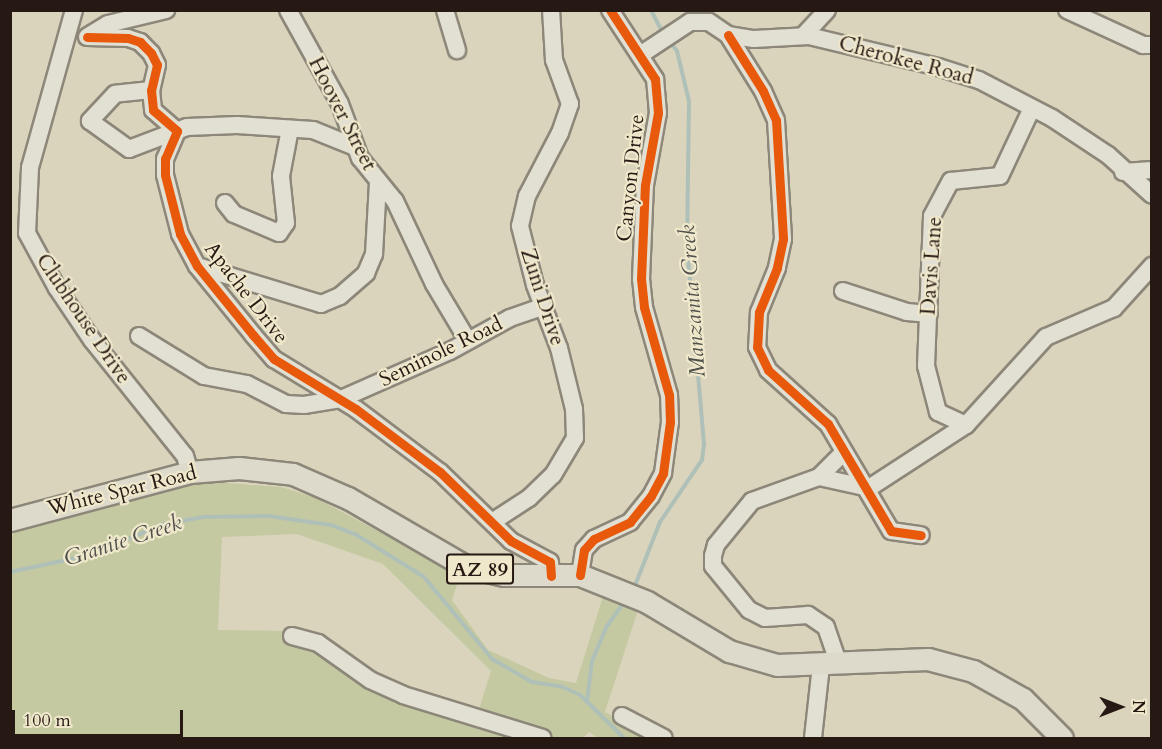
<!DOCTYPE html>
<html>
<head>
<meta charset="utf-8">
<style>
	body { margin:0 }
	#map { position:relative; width:1162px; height:749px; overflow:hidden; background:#dad4bc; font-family:Cardo,serif }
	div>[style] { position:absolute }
	.green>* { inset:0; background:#c5c9a2 }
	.stream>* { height:4px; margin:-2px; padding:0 2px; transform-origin:2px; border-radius:2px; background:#afc0b8 }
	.roads { filter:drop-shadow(2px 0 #8c8779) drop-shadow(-2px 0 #8c8779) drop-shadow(0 2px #8c8779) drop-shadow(0 -2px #8c8779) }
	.minor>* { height:16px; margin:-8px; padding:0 8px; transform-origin:8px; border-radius:8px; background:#e2dfd3 }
	.major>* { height:21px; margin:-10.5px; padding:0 10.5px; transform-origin:10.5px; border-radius:10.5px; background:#dddacb }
	.cycleway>* { height:9px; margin:-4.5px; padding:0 4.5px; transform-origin:4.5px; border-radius:4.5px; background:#e8590c }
	span { translate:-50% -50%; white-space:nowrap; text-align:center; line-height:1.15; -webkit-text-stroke:4.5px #efe8cb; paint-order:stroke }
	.shield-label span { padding:2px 4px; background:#efe8cb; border:2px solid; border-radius:4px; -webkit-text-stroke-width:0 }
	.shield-label { font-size:20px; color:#261813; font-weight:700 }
	.street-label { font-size:21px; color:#261813 }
	.water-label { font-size:22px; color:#4f504c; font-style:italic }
	.frame { position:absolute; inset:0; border:12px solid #261813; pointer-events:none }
	.north { position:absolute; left:1090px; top:677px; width:60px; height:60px; -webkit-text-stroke:4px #efe8cb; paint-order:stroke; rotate:90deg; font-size:16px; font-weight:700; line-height:24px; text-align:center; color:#261813 }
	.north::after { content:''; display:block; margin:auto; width:21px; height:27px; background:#261813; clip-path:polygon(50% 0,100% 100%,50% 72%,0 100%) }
	.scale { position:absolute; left:12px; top:710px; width:171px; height:27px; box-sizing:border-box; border:3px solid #261813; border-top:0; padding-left:8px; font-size:18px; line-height:21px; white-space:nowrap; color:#261813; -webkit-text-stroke:4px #efe8cb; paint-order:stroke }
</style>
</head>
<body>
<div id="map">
	<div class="green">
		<div style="clip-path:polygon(evenodd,213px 482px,281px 487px,316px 498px,460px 575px,452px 600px,488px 650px,549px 678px,576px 683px,604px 593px,639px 607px,605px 712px,656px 738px,598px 738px,589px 732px,583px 738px,11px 738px,11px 533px,163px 490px,213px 482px,297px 534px,383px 564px,491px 671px,479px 709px,435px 702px,373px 677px,291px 631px,218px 630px,222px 537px,297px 534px)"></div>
	</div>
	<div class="stream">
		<div style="left:651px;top:10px;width:27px;rotate:63deg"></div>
		<div style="left:10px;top:572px;width:82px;rotate:-12deg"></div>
		<div style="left:90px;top:555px;width:80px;rotate:-22.7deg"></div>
		<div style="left:164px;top:524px;width:39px;rotate:-10deg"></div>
		<div style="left:202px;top:517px;width:66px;rotate:-0.9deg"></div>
		<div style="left:268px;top:516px;width:64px;rotate:8.1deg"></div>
		<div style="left:331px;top:525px;width:26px;rotate:21deg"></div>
		<div style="left:355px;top:534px;width:81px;rotate:31.9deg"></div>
		<div style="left:424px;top:577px;width:107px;rotate:50.3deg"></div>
		<div style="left:492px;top:659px;width:46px;rotate:29.9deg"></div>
		<div style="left:532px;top:682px;width:31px;rotate:9deg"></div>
		<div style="left:563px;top:687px;width:19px;rotate:25deg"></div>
		<div style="left:580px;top:695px;width:62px;rotate:44.3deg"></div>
		<div style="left:636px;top:583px;width:66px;rotate:-68.5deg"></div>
		<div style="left:660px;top:522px;width:75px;rotate:-55.9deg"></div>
		<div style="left:702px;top:460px;width:16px;rotate:-83deg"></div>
		<div style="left:704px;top:444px;width:200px;rotate:-94.9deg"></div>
		<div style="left:687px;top:245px;width:144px;rotate:-89.2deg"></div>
		<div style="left:689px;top:101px;width:51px;rotate:-103.5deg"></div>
		<div style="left:677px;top:51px;width:11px;rotate:-128deg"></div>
		<div style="left:587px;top:702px;width:41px;rotate:-83deg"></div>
		<div style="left:592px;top:661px;width:38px;rotate:-67deg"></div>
		<div style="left:607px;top:626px;width:24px;rotate:-54deg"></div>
	</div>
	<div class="roads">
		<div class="minor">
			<div style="left:74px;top:10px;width:164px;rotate:105.6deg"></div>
			<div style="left:30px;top:168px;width:65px;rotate:92.6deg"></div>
			<div style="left:27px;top:233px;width:63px;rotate:61.4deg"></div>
			<div style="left:57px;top:288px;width:63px;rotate:56.1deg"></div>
			<div style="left:92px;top:340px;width:149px;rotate:51.3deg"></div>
			<div style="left:185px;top:456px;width:17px;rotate:73deg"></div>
			<div style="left:288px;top:10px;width:107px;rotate:61deg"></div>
			<div style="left:340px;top:104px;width:58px;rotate:69.7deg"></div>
			<div style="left:360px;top:158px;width:55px;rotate:50.9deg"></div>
			<div style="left:395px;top:201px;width:92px;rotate:64.8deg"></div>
			<div style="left:434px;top:284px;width:66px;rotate:59.2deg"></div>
			<div style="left:445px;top:10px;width:42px;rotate:73.3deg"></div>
			<div style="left:1067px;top:10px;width:84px;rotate:24.7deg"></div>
			<div style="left:1143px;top:45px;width:9px"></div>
			<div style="left:728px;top:35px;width:66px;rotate:58deg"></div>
			<div style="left:763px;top:91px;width:32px;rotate:66deg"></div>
			<div style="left:776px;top:120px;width:119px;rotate:86.6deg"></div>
			<div style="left:783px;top:239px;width:30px;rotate:102deg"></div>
			<div style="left:777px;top:268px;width:48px;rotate:112.2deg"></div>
			<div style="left:759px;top:312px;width:35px;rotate:93deg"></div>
			<div style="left:757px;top:347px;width:25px;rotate:64deg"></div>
			<div style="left:768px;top:370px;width:81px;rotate:42deg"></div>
			<div style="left:828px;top:424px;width:124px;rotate:59.5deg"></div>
			<div style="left:891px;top:531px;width:30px;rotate:8deg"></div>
			<div style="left:88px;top:36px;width:23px;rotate:-31deg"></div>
			<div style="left:108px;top:24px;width:60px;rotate:-13.6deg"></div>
			<div style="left:803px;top:36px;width:35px;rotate:-47deg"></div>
			<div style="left:87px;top:37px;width:41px;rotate:1.4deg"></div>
			<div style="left:128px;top:38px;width:13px;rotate:18deg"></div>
			<div style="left:140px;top:42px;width:16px;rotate:45deg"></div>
			<div style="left:151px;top:53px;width:13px;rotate:63deg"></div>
			<div style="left:157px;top:65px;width:26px;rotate:103deg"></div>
			<div style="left:151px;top:90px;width:20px;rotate:84deg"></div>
			<div style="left:153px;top:110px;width:32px;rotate:41deg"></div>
			<div style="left:177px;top:131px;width:30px;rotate:113deg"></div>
			<div style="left:165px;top:159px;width:16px;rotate:90deg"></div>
			<div style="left:165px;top:175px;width:61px;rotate:75.7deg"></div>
			<div style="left:180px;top:234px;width:36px;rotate:62deg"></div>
			<div style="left:197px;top:266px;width:89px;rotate:50.9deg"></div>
			<div style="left:253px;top:335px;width:32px;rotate:49deg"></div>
			<div style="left:274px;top:359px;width:96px;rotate:31.4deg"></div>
			<div style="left:356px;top:409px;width:105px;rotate:36.9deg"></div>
			<div style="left:440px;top:472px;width:99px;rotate:44.2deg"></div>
			<div style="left:511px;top:541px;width:44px;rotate:28.3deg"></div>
			<div style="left:550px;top:562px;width:14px;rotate:86deg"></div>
			<div style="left:640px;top:55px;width:60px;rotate:-33.4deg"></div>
			<div style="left:690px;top:22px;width:19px"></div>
			<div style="left:709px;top:22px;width:23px;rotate:34deg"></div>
			<div style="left:728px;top:35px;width:26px;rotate:9deg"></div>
			<div style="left:754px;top:39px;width:55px;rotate:-3.1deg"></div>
			<div style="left:809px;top:36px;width:133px;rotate:13.5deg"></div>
			<div style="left:938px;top:67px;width:43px;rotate:17.6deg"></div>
			<div style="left:979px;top:80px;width:82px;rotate:27.5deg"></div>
			<div style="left:1052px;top:118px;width:67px;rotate:33.5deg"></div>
			<div style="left:1108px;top:155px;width:59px;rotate:42.3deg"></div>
			<div style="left:151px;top:90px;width:36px;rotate:174deg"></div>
			<div style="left:115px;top:94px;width:37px;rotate:133deg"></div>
			<div style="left:90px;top:121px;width:48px;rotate:35.7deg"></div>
			<div style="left:129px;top:149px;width:62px;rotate:-20.8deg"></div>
			<div style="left:187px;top:127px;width:50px;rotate:-2.3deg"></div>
			<div style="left:237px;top:125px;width:76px;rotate:3.8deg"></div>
			<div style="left:313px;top:130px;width:45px;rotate:22deg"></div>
			<div style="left:1123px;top:172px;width:29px;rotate:-4deg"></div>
			<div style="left:225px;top:203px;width:14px;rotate:51deg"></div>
			<div style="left:234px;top:214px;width:49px;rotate:22.9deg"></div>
			<div style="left:279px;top:233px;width:12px;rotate:-55deg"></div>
			<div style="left:286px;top:223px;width:47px;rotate:-96.1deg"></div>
			<div style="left:281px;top:176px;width:48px;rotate:-79.2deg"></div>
			<div style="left:197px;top:266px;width:130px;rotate:17deg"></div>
			<div style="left:321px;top:304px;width:21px;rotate:-23deg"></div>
			<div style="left:340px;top:296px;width:35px;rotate:-41deg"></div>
			<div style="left:366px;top:273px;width:21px;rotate:-67deg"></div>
			<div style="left:374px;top:254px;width:71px;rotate:-86.8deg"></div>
			<div style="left:843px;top:291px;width:67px;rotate:18.2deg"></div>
			<div style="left:907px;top:312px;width:22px;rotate:5deg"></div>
			<div style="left:139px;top:336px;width:76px;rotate:31.6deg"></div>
			<div style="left:204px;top:376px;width:44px;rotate:10.5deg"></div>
			<div style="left:247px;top:384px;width:44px;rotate:27.1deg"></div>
			<div style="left:286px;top:404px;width:18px;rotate:3deg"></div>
			<div style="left:304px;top:405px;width:37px;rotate:-9deg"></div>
			<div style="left:341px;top:399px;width:119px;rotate:-23.8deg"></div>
			<div style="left:450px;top:351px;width:68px;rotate:-28.8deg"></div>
			<div style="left:510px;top:318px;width:34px;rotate:-19deg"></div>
			<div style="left:966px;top:425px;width:31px;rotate:-155deg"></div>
			<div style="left:938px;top:412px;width:48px;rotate:-104.6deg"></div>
			<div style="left:926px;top:366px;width:150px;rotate:-87.7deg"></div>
			<div style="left:932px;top:216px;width:40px;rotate:-62deg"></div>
			<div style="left:951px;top:181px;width:49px;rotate:-5.8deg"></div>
			<div style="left:1000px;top:176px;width:75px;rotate:-64.8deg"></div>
			<div style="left:819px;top:477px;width:35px;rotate:-45deg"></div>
			<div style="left:869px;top:488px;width:116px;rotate:-33deg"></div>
			<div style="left:966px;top:425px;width:119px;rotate:-47.7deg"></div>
			<div style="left:1046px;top:337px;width:74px;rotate:-23.1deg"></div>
			<div style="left:1114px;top:308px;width:57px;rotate:-47.9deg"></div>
			<div style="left:492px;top:522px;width:44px;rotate:-33deg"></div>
			<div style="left:529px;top:498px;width:33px;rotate:-44deg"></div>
			<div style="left:553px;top:475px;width:43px;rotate:-59.3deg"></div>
			<div style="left:575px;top:438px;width:29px;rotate:-92deg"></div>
			<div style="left:574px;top:409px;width:63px;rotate:-103.8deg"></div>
			<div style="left:559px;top:348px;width:67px;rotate:-110.9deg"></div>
			<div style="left:535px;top:285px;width:61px;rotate:-104.3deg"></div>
			<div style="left:520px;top:226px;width:31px;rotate:-77deg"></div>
			<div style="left:527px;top:196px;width:71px;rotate:-62.4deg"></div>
			<div style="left:560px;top:133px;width:31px;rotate:-71deg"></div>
			<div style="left:570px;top:104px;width:47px;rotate:-110deg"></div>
			<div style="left:554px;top:60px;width:50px;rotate:-93.4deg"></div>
			<div style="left:580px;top:575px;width:25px;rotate:-81deg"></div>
			<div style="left:584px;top:550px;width:15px;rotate:-48deg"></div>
			<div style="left:594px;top:539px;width:40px;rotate:-25deg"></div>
			<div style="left:630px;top:522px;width:33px;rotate:-51deg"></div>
			<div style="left:651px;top:496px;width:26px;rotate:-62deg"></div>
			<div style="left:663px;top:473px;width:51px;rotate:-82.2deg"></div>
			<div style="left:670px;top:422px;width:27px;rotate:-92deg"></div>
			<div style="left:669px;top:395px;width:91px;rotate:-105.9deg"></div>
			<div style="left:644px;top:307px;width:28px;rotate:-96deg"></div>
			<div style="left:641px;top:279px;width:94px;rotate:-87.6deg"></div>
			<div style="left:645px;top:185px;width:73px;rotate:-79.8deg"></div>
			<div style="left:658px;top:113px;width:34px;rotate:-95deg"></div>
			<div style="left:655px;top:79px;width:82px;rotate:-123.1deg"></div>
			<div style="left:292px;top:636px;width:27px;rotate:15deg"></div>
			<div style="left:318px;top:643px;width:64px;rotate:35.4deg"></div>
			<div style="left:370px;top:680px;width:36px;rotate:24deg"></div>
			<div style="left:403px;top:695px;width:146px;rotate:17.1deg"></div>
			<div style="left:838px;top:662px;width:37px;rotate:-109deg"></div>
			<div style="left:826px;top:627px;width:22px;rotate:-146deg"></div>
			<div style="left:808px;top:615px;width:43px;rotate:176deg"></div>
			<div style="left:765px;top:618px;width:18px;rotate:-153deg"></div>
			<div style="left:749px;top:610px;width:57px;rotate:-129.3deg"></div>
			<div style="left:713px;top:566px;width:10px;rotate:-90deg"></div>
			<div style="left:713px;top:556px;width:11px;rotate:-75deg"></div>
			<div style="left:716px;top:545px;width:57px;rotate:-50.7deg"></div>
			<div style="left:752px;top:501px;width:71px;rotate:-19.7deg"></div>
			<div style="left:819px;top:477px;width:51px;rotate:12.4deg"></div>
			<div style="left:622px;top:716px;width:47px;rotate:27.6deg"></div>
			<div style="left:813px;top:738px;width:73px;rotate:-83.7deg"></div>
		</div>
		<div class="major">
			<div style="left:10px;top:520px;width:186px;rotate:-14.9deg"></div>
			<div style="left:190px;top:472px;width:49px;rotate:-4.7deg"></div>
			<div style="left:239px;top:468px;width:54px;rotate:6.3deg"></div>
			<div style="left:293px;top:474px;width:60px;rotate:23.6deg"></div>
			<div style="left:348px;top:498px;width:133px;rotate:30.2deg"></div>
			<div style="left:463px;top:565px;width:42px;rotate:13.7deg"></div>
			<div style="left:504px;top:575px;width:76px"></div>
			<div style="left:580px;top:575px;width:72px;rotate:21.9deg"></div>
			<div style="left:647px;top:602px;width:96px;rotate:30.9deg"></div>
			<div style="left:729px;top:651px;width:50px;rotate:16.3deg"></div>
			<div style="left:777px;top:665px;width:151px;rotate:-2.3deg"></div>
			<div style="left:928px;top:659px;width:47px;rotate:14.9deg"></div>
			<div style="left:973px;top:671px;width:57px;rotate:29.2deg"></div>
			<div style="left:1023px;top:699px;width:55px;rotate:45deg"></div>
		</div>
	</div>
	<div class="cycleway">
		<div style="left:728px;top:35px;width:66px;rotate:58deg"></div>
		<div style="left:763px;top:91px;width:32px;rotate:66deg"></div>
		<div style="left:776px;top:120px;width:119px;rotate:86.6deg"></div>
		<div style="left:783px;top:239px;width:30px;rotate:102deg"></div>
		<div style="left:777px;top:268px;width:48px;rotate:112.2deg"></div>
		<div style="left:759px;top:312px;width:35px;rotate:93deg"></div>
		<div style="left:757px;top:347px;width:25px;rotate:64deg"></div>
		<div style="left:768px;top:370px;width:81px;rotate:42deg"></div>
		<div style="left:828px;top:424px;width:124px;rotate:59.5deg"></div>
		<div style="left:891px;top:531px;width:30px;rotate:8deg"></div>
		<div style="left:87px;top:37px;width:41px;rotate:1.4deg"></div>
		<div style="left:128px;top:38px;width:13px;rotate:18deg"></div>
		<div style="left:140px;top:42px;width:16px;rotate:45deg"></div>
		<div style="left:151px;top:53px;width:13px;rotate:63deg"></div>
		<div style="left:157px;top:65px;width:26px;rotate:103deg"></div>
		<div style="left:151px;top:90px;width:20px;rotate:84deg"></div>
		<div style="left:153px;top:110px;width:32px;rotate:41deg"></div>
		<div style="left:177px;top:131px;width:30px;rotate:113deg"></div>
		<div style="left:165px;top:159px;width:16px;rotate:90deg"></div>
		<div style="left:165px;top:175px;width:61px;rotate:75.7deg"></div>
		<div style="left:180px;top:234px;width:36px;rotate:62deg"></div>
		<div style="left:197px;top:266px;width:89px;rotate:50.9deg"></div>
		<div style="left:253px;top:335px;width:32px;rotate:49deg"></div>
		<div style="left:274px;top:359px;width:96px;rotate:31.4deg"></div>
		<div style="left:356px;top:409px;width:105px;rotate:36.9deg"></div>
		<div style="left:440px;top:472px;width:99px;rotate:44.2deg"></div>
		<div style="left:511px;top:541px;width:44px;rotate:28.3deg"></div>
		<div style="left:550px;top:562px;width:14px;rotate:86deg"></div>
		<div style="left:580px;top:575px;width:25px;rotate:-81deg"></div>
		<div style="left:584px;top:550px;width:15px;rotate:-48deg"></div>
		<div style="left:594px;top:539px;width:40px;rotate:-25deg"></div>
		<div style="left:630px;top:522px;width:33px;rotate:-51deg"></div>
		<div style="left:651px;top:496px;width:26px;rotate:-62deg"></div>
		<div style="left:663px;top:473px;width:51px;rotate:-82.2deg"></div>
		<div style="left:670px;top:422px;width:27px;rotate:-92deg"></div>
		<div style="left:669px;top:395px;width:91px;rotate:-105.9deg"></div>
		<div style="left:644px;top:307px;width:28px;rotate:-96deg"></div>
		<div style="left:641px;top:279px;width:94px;rotate:-87.6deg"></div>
		<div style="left:645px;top:185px;width:73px;rotate:-79.8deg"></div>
		<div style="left:658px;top:113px;width:34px;rotate:-95deg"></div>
		<div style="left:655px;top:79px;width:82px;rotate:-123.1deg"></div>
	</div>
	<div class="shield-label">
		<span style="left:480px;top:569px">AZ 89</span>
	</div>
	<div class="street-label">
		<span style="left:906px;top:61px;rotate:15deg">Cherokee Road</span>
		<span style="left:342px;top:114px;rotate:63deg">Hoover Street</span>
		<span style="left:631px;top:178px;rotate:-84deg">Canyon Drive</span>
		<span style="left:932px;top:266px;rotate:-86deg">Davis Lane</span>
		<span style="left:246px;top:293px;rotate:52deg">Apache Drive</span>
		<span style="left:542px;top:297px;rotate:72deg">Zuni Drive</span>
		<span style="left:83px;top:319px;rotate:56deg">Clubhouse Drive</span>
		<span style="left:441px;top:352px;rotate:-26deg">Seminole Road</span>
		<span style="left:122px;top:491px;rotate:-14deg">White Spar Road</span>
	</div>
	<div class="water-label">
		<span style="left:693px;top:301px;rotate:-94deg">Manzanita Creek</span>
		<span style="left:123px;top:541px;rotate:-18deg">Granite Creek</span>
	</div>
	<div class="frame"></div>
	<div class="north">N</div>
	<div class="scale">100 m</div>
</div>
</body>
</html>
